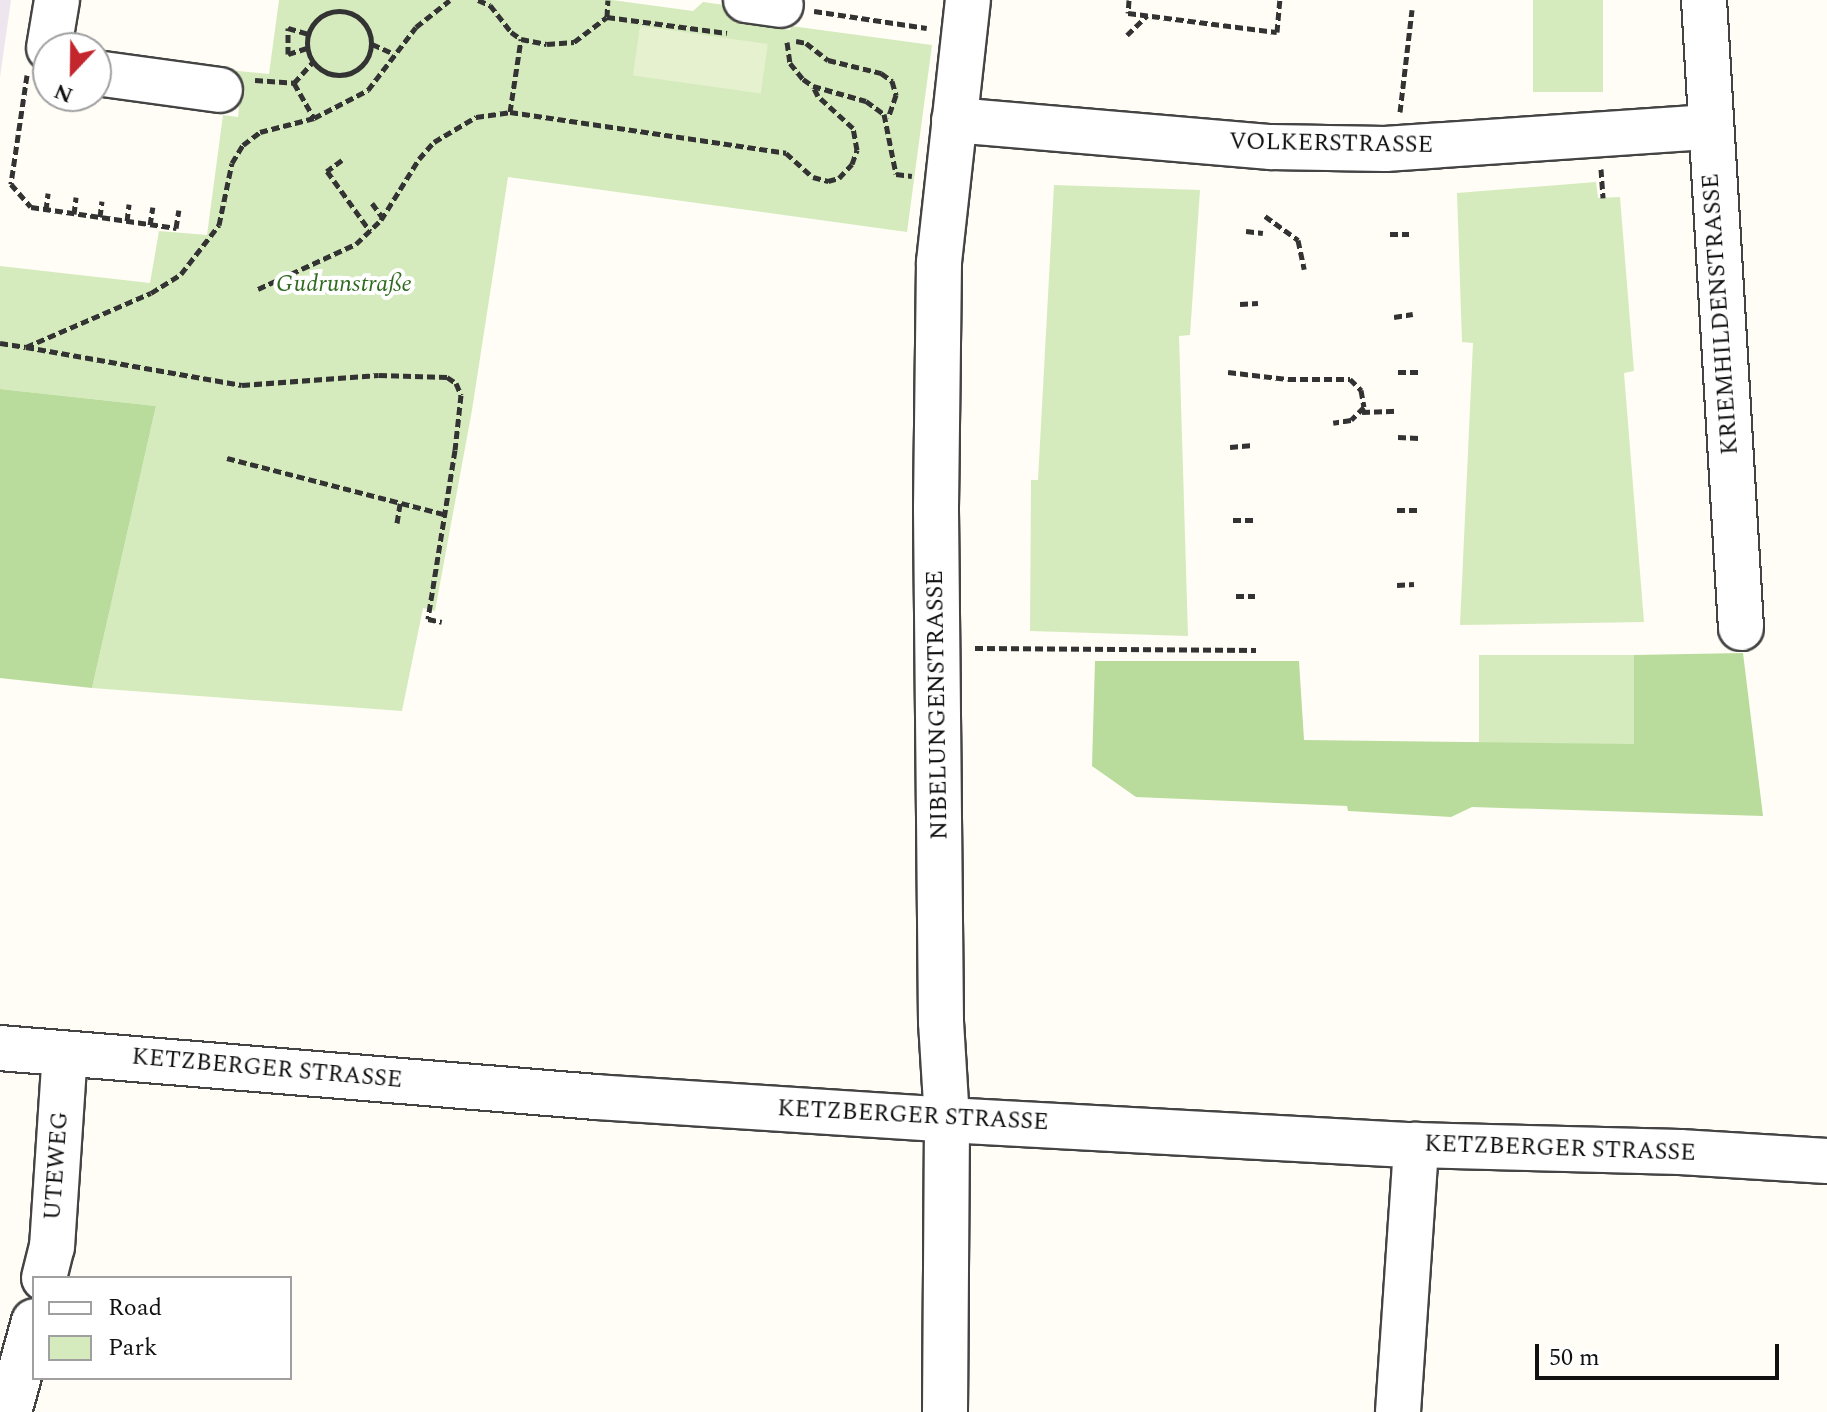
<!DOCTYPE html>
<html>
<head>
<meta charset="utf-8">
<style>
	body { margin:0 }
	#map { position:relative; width:1827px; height:1412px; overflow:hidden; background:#fffdf5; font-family:Spectral,serif }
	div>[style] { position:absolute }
	.industrial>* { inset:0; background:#eee6ef }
	.green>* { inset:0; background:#d5ebbd; transform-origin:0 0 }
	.forest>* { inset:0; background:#b9dc9c }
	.pitch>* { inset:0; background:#e6f2cf; transform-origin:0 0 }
	.path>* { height:5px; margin-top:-2.5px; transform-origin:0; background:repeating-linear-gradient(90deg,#333 0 8px,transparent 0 12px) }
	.path>.ring { margin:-2.5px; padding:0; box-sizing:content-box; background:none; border:5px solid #333; border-radius:50% }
	.roads { filter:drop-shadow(2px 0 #444) drop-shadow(-2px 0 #444) drop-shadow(0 2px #444) drop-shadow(0 -2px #444) }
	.minor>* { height:44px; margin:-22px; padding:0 22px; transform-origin:22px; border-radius:22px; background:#fff }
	span { translate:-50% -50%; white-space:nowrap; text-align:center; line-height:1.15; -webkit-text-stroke:8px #fff; paint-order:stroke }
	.street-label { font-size:24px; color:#111 }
	.park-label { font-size:24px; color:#2f6b1f; font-style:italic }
	.legend { position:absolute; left:32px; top:1276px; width:260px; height:104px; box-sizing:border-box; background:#fff; border:2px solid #a0a0a0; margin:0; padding:10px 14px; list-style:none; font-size:24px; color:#111 }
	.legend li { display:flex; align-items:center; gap:16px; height:40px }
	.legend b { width:40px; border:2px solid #a0a0a0 }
	.north { position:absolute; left:32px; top:32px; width:80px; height:80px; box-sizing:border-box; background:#fff; border:2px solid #a0a0a0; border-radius:50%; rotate:202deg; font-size:22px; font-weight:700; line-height:32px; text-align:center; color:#111 }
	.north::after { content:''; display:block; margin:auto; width:28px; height:36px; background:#c4262e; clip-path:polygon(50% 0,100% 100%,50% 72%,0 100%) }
	.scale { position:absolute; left:1535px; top:1344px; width:244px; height:36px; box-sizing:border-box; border:4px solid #111; border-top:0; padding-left:10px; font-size:24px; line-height:28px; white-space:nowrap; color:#111; -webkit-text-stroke:6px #fff; paint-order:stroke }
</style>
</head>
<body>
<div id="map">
	<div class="industrial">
		<div style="clip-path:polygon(0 0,11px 0,0 77px)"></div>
	</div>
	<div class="green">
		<div style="clip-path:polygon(279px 0,612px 0,693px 11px,703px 2px,760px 10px,772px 27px,790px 30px,791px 26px,932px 45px,907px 232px,508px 177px,472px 410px,435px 611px,423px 608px,402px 711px,92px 688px,156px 406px,0 389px,0 266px,150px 283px,159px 231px,207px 235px,223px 115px,238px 117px,241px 86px,227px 84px,228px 70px,269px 74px)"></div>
		<div style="left:1533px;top:0;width:70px;height:92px"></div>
		<div style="clip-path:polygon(1596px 182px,1598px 198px,1620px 197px,1634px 371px,1624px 373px,1644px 622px,1460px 625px,1473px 343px,1462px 342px,1457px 193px)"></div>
		<div style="clip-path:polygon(1054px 185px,1200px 190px,1190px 335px,1179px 336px,1188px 636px,1030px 631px,1031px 480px,1038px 480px)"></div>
		<div style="left:1634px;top:655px;width:89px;height:155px;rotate:90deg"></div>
	</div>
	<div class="forest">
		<div style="clip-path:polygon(0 389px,156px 406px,92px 688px,0 678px)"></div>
		<div style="clip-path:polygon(1743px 653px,1763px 816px,1472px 807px,1451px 817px,1348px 811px,1347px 806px,1136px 797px,1092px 766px,1095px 661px,1299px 661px,1304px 740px,1634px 744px,1634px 655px)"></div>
	</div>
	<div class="pitch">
		<div style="left:640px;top:26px;width:129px;height:50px;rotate:8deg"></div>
	</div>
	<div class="path">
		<div style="left:478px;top:0;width:13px;rotate:23deg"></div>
		<div style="left:490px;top:5px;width:34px;rotate:52deg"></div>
		<div style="left:511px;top:32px;width:12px;rotate:35deg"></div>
		<div style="left:521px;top:39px;width:26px;rotate:11deg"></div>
		<div style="left:547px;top:44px;width:27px;rotate:-4deg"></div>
		<div style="left:574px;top:42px;width:41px;rotate:-37.1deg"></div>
		<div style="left:607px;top:17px;width:121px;rotate:7.6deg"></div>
		<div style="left:1129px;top:0;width:13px;rotate:94deg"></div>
		<div style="left:1128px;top:13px;width:150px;rotate:7.3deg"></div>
		<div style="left:1277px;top:32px;width:32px;rotate:-85deg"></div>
		<div class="ring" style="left:307px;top:11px;width:59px;height:59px"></div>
		<div style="left:814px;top:11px;width:114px;rotate:8.6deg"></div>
		<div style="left:607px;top:17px;width:17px;rotate:-87deg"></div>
		<div style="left:1127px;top:35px;width:28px;rotate:-44deg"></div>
		<div style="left:796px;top:41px;width:10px;rotate:11deg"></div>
		<div style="left:806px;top:43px;width:28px;rotate:38deg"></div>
		<div style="left:828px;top:60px;width:55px;rotate:13.8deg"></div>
		<div style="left:881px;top:73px;width:14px;rotate:36deg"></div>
		<div style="left:892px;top:81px;width:15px;rotate:74deg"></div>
		<div style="left:896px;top:95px;width:24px;rotate:109deg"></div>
		<div style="left:787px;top:42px;width:21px;rotate:82deg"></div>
		<div style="left:790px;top:63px;width:21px;rotate:51deg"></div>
		<div style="left:803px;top:79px;width:12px;rotate:35deg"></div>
		<div style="left:813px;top:86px;width:55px;rotate:15.8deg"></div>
		<div style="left:866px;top:101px;width:22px;rotate:36deg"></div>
		<div style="left:884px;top:114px;width:61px;rotate:78.7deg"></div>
		<div style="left:896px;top:174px;width:16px;rotate:7deg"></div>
		<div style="left:372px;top:44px;width:24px;rotate:24deg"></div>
		<div style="left:307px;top:48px;width:20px;rotate:162deg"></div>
		<div style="left:288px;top:54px;width:26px;rotate:-90deg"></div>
		<div style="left:288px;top:28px;width:22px;rotate:16deg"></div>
		<div style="left:27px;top:75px;width:110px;rotate:98.4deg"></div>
		<div style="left:11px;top:184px;width:30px;rotate:49deg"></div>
		<div style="left:31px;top:207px;width:147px;rotate:8.2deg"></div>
		<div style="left:176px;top:228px;width:18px;rotate:-81deg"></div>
		<div style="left:255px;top:80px;width:39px;rotate:4deg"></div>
		<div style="left:294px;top:83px;width:40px;rotate:60.3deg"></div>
		<div style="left:294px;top:83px;width:28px;rotate:-48deg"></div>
		<div style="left:510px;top:112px;width:74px;rotate:-81.4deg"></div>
		<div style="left:1400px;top:112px;width:103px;rotate:-83.3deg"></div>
		<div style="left:342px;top:160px;width:19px;rotate:144deg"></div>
		<div style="left:327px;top:171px;width:74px;rotate:54.4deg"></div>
		<div style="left:1601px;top:169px;width:29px;rotate:86deg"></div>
		<div style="left:372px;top:203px;width:17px;rotate:54deg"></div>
		<div style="left:46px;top:210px;width:17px;rotate:-83deg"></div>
		<div style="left:74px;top:214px;width:17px;rotate:-83deg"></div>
		<div style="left:1265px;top:216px;width:41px;rotate:36deg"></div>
		<div style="left:1298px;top:240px;width:30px;rotate:78deg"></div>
		<div style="left:100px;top:217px;width:16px;rotate:-83deg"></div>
		<div style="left:127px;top:221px;width:17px;rotate:-83deg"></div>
		<div style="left:150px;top:225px;width:18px;rotate:-81deg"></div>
		<div style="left:1246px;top:231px;width:17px;rotate:7deg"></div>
		<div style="left:1390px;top:234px;width:19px"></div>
		<div style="left:258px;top:289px;width:108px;rotate:-24.7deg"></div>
		<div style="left:356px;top:244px;width:35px;rotate:-44deg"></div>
		<div style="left:381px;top:220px;width:72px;rotate:-58.1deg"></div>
		<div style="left:419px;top:159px;width:23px;rotate:-49deg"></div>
		<div style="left:434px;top:142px;width:49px;rotate:-30.8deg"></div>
		<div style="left:476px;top:117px;width:34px;rotate:-8deg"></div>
		<div style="left:510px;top:112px;width:279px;rotate:8.4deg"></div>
		<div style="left:786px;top:153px;width:36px;rotate:42deg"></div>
		<div style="left:813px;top:177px;width:16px;rotate:15deg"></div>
		<div style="left:828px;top:181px;width:11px;rotate:-15deg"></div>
		<div style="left:839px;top:178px;width:19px;rotate:-47deg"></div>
		<div style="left:852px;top:164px;width:15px;rotate:-70deg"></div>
		<div style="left:857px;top:150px;width:22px;rotate:-100deg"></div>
		<div style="left:853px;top:128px;width:47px;rotate:-137.6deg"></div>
		<div style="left:818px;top:96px;width:11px;rotate:-117deg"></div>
		<div style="left:1240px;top:304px;width:18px;rotate:-3deg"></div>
		<div style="left:1394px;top:317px;width:19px;rotate:-9deg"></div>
		<div style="left:0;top:343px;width:26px;rotate:9deg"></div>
		<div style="left:26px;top:347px;width:136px;rotate:-23.4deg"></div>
		<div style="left:151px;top:293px;width:36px;rotate:-32deg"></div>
		<div style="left:181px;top:274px;width:62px;rotate:-52.2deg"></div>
		<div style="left:219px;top:225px;width:63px;rotate:-78.2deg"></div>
		<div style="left:232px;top:163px;width:21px;rotate:-59deg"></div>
		<div style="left:243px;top:145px;width:21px;rotate:-37deg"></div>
		<div style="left:260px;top:132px;width:56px;rotate:-14.5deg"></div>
		<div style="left:314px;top:118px;width:61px;rotate:-27.4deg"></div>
		<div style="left:368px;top:90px;width:79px;rotate:-52.7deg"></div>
		<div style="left:416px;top:27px;width:43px;rotate:-38.5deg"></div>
		<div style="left:26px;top:347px;width:219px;rotate:10deg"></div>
		<div style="left:242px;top:385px;width:137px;rotate:-4.2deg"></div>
		<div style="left:379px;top:375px;width:68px;rotate:1.7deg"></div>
		<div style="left:447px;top:377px;width:11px;rotate:34deg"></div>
		<div style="left:456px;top:383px;width:13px;rotate:67deg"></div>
		<div style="left:461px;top:395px;width:55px;rotate:96.2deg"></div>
		<div style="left:455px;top:450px;width:171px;rotate:99.1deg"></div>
		<div style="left:428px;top:619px;width:14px;rotate:12deg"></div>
		<div style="left:1228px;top:372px;width:60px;rotate:6.7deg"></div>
		<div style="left:1288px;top:379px;width:62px"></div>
		<div style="left:1350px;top:379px;width:16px;rotate:45deg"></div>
		<div style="left:1361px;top:390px;width:17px;rotate:80deg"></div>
		<div style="left:1364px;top:407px;width:18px;rotate:135deg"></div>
		<div style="left:1351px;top:420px;width:18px;rotate:171deg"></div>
		<div style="left:1398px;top:372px;width:24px"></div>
		<div style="left:1362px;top:412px;width:36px;rotate:-2deg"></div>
		<div style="left:1398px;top:437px;width:21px;rotate:3deg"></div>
		<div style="left:1230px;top:447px;width:23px;rotate:-5deg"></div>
		<div style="left:227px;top:458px;width:224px;rotate:14.5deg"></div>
		<div style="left:1397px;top:510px;width:20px"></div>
		<div style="left:1233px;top:520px;width:21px"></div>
		<div style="left:397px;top:523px;width:20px;rotate:-81deg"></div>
		<div style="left:1397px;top:585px;width:17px;rotate:-3deg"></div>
		<div style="left:1236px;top:596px;width:19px"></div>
		<div style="left:975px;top:648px;width:281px;rotate:0.4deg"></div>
	</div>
	<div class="roads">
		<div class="minor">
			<div style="left:746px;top:0;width:35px;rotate:8deg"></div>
			<div style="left:1704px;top:0;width:629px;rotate:86.63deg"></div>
			<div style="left:49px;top:48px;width:49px;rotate:-80.5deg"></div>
			<div style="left:96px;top:73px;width:125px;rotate:7.8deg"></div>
			<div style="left:954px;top:120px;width:318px;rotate:4.9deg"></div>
			<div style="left:1271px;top:147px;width:114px;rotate:1deg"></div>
			<div style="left:1385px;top:149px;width:325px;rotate:-3.9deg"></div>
			<div style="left:0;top:1048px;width:598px;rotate:4.7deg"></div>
			<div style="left:596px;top:1097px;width:352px;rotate:3.7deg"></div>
			<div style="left:947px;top:1120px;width:470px;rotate:3.1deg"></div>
			<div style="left:1416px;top:1145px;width:264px;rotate:1.5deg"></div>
			<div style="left:1680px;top:1152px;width:147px;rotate:3.5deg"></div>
			<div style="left:44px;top:1278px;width:32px;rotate:-76deg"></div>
			<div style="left:52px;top:1247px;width:194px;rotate:-86.2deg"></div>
			<div style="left:9px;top:1412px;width:94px;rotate:-74.6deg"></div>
			<div style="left:945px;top:1412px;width:292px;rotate:-89.6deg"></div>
			<div style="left:947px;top:1120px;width:98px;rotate:-93.5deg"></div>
			<div style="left:941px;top:1022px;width:514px;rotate:-90.56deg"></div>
			<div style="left:936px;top:508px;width:246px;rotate:-89.3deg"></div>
			<div style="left:939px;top:262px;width:264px;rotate:-83.7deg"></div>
			<div style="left:1398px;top:1412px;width:268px;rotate:-86.1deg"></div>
		</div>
	</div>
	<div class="street-label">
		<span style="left:1331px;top:144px;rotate:1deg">VOLKERSTRASSE</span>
		<span style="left:1721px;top:314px;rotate:-94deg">KRIEMHILDENSTRASSE</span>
		<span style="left:938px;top:705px;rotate:-91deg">NIBELUNGENSTRASSE</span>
		<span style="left:267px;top:1069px;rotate:5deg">KETZBERGER STRASSE</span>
		<span style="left:913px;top:1116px;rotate:3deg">KETZBERGER STRASSE</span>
		<span style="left:1560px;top:1149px;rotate:2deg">KETZBERGER STRASSE</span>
		<span style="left:57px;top:1166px;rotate:-86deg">UTEWEG</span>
	</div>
	<div class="park-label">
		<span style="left:344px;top:285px">Gudrunstraße</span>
	</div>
	<ul class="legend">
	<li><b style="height:10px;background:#fff"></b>Road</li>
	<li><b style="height:22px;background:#d5ebbd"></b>Park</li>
	</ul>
	<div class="north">N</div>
	<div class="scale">50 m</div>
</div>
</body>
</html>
